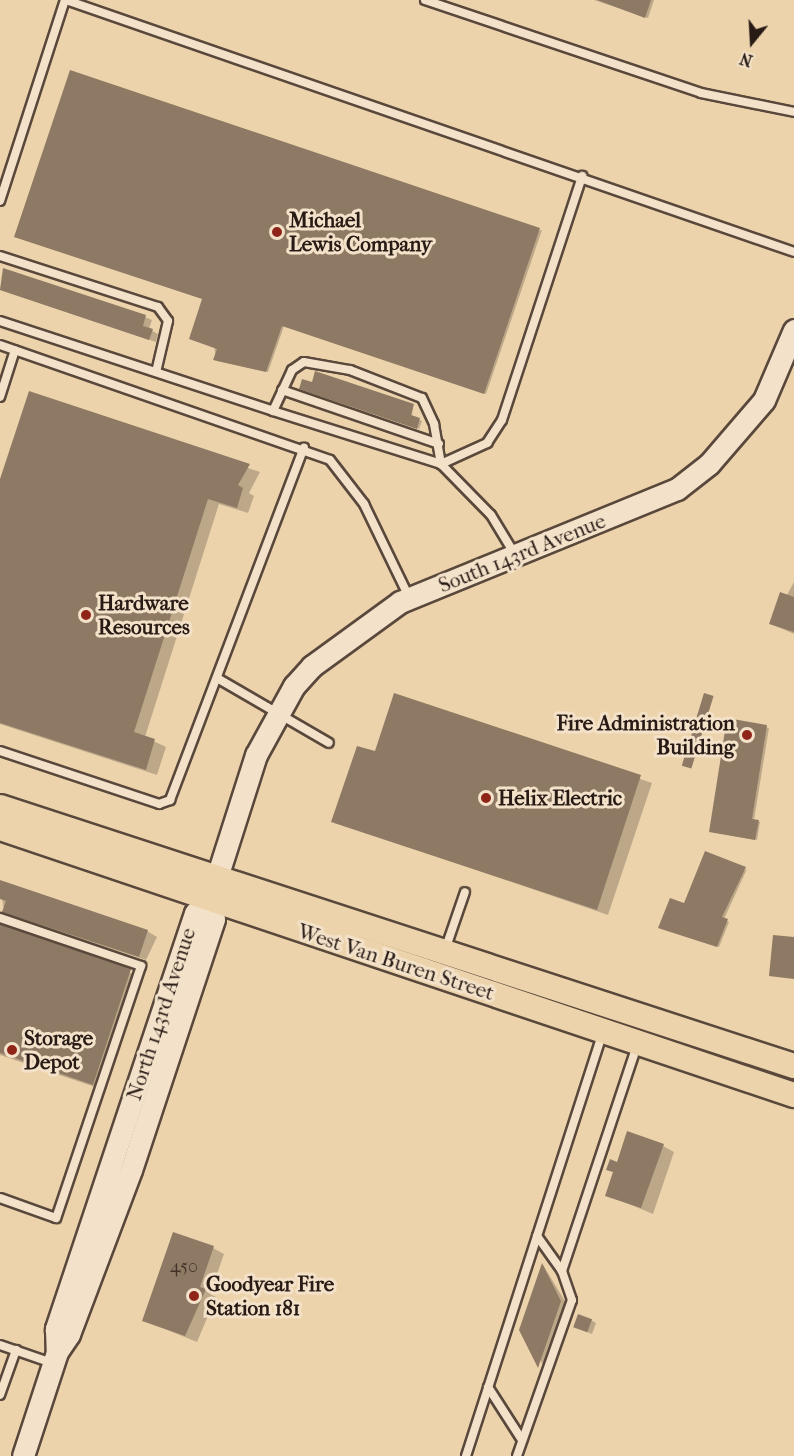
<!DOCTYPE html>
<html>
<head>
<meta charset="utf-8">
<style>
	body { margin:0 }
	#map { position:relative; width:794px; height:1456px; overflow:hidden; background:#ecd3ac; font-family:"IM FELL French Canon",serif }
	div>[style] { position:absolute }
	.shadow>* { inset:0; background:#0003 }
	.building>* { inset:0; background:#8e7a64; transform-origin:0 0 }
	.roads { filter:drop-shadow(2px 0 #59483b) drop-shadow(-2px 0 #59483b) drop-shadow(0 2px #59483b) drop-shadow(0 -2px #59483b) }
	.lane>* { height:8px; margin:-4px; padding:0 4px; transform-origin:4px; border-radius:4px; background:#f3e2c9 }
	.secondary>* { height:21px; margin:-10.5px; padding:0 10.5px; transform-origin:10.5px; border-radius:10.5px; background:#f3e2c9 }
	.primary>* { height:24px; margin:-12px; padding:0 12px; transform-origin:12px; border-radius:12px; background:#ecd3ac }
	.dots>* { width:16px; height:16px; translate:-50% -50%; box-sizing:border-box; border:3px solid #f3e2c9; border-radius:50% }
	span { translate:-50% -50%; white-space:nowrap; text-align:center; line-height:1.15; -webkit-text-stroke:6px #f3e2c9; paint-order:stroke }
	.number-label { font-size:18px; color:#423229 }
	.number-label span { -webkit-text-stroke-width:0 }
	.poi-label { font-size:21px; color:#281a15; font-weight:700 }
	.left { translate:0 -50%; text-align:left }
	.right { translate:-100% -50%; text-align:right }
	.street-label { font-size:21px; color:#281a15 }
	.north { position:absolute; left:722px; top:12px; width:60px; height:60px; -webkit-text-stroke:4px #f3e2c9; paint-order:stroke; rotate:198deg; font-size:16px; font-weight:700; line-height:24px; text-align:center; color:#281a15 }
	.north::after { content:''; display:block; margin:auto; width:21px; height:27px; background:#281a15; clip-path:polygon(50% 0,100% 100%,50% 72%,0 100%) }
</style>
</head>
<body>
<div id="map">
	<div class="shadow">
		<div style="clip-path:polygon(594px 0,654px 0,648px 18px)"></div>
		<div style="clip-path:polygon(542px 230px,486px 394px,284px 326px,268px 372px,217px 361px,204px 299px)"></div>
		<div style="clip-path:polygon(4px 270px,145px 317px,152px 320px,149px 329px,158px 334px,156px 342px,0 290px)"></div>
		<div style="clip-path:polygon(302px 390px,413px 406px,412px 417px,422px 421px,419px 429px)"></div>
		<div style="clip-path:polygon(30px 393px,260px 472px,249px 493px,254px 496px,248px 513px,219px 504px,145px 737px,166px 747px,157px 775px,0 724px,0 484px)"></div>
		<div style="clip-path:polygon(794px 582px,794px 634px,771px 624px)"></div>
		<div style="clip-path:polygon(395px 695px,652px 783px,608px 915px,333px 821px,376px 753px)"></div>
		<div style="clip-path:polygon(729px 720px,769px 728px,754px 820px,760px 822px,757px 840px,712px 832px)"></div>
		<div style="clip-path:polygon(747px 869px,724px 919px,729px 922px,719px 947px,662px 929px,685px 905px)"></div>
		<div style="clip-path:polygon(0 882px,147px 931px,157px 937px,146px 960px,14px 917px,4px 912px)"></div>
		<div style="clip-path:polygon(0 929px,142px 977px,104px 1090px,0 1055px)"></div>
		<div style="clip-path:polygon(663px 1146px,674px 1152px,653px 1214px,607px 1195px,615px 1173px,608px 1169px)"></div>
		<div style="clip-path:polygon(213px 1248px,224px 1254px,210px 1294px,216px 1297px,197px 1342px,143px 1320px)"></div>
		<div style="clip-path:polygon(543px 1265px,568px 1306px,547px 1371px,521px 1330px)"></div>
		<div style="clip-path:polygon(591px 1320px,596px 1323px,592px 1334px,579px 1329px)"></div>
	</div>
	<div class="building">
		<div style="clip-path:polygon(597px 0,651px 0,645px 18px)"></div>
		<div style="clip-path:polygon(70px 70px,540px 228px,484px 394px,282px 326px,266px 372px,213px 360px,217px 349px,189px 339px,202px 299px,14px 237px)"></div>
		<div style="clip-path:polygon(3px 268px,146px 315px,143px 326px,153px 329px,149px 340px,0 290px)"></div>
		<div style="clip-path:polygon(315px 371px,414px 404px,411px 415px,420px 418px,417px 429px,299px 389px,302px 379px,312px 382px)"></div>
		<div style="clip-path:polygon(29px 391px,250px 464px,238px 485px,243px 488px,237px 508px,208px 499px,134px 732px,155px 739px,146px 770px,0 723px,0 479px)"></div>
		<div style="clip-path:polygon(780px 592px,794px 597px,794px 632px,769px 624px)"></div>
		<div style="clip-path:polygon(394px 693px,641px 775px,597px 910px,331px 822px,357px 746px,375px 751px)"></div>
		<div style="left:704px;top:693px;width:10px;height:76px;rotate:17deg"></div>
		<div style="clip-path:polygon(727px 718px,767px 725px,752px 819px,759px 820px,755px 840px,709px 832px)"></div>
		<div style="clip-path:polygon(705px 851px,746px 867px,722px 917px,728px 919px,717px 947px,658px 928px,670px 898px,684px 903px)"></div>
		<div style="clip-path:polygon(0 880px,148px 930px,139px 957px,2px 912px,6px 901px,0 899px)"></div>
		<div style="clip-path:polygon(0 924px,131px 969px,93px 1085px,0 1053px)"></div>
		<div style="clip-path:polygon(773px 935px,794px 937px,794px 979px,769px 976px)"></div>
		<div style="clip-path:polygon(627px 1131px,664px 1144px,641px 1208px,605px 1196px,613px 1172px,606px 1170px,610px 1159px,617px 1162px)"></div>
		<div style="clip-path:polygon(173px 1232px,214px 1246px,200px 1287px,206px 1289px,185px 1336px,142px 1321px)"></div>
		<div style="clip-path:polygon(542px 1263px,561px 1301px,538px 1368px,519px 1330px)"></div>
		<div style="left:578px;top:1314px;width:15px;height:14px;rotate:20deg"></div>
	</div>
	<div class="roads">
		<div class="lane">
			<div style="left:66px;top:0;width:770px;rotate:19.09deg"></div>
			<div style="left:425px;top:0;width:291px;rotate:18.6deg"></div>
			<div style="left:701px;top:93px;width:95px;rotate:11.5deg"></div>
			<div style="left:0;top:201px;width:211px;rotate:-72.1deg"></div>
			<div style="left:0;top:256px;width:166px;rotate:17.9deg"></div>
			<div style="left:158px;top:307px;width:17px;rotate:54deg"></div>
			<div style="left:168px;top:321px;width:52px;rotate:103.2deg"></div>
			<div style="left:0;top:321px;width:287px;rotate:18.2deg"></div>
			<div style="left:273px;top:411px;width:45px;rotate:-65.1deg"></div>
			<div style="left:292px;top:370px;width:14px;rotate:-34deg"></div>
			<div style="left:304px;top:362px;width:47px;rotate:9.9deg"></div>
			<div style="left:350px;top:370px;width:77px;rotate:21.3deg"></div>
			<div style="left:422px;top:398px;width:29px;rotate:65deg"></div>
			<div style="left:434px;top:424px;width:41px;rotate:80.1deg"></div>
			<div style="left:441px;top:464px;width:71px;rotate:45.6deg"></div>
			<div style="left:491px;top:515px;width:44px;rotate:58.8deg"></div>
			<div style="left:0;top:345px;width:349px;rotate:19.2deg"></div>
			<div style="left:330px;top:460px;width:56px;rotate:52.3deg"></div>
			<div style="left:364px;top:504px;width:103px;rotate:64.2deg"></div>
			<div style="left:282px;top:390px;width:166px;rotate:19deg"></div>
			<div style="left:0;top:397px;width:49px;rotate:-72.3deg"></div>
			<div style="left:273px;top:411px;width:176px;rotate:17.5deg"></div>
			<div style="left:441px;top:464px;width:51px;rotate:-24.5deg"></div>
			<div style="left:487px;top:443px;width:27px;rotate:-57deg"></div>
			<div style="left:502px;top:420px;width:257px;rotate:-71.8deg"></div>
			<div style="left:217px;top:678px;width:129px;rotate:30.1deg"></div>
			<div style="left:0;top:751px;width:168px;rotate:18.4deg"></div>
			<div style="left:159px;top:804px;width:12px;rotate:-20deg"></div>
			<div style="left:170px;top:800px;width:377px;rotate:-69.2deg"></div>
			<div style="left:0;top:918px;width:149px;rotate:18.8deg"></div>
			<div style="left:141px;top:966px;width:266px;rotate:108.6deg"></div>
			<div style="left:56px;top:1218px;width:59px;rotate:-160.3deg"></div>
			<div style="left:445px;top:950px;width:61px;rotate:-71deg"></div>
			<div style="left:562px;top:1271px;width:238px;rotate:-71.6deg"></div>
			<div style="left:0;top:1345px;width:55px;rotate:19.1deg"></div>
			<div style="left:488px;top:1387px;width:63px;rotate:57.3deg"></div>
			<div style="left:0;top:1395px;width:48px;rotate:-70.4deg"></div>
			<div style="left:466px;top:1456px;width:445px;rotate:-72.1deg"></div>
			<div style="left:517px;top:1456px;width:165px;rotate:-70.6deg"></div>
			<div style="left:572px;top:1300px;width:31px;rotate:-109deg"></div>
			<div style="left:562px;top:1271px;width:43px;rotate:-125.5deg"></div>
		</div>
		<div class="secondary">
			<div style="left:218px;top:874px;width:125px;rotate:-72.3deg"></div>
			<div style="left:256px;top:755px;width:79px;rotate:-61.2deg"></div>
			<div style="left:294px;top:686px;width:27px;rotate:-48deg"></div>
			<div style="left:312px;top:666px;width:109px;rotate:-36deg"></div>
			<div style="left:400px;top:602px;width:299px;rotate:-22.2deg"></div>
			<div style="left:677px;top:489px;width:41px;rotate:-38deg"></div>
			<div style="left:709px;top:464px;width:84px;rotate:-49.3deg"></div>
			<div style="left:764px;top:400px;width:76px;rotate:-66.8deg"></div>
			<div style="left:23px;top:1456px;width:109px;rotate:-71.9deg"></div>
			<div style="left:57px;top:1352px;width:22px;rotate:-56deg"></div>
			<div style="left:69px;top:1334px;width:175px;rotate:-69.3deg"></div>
			<div style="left:131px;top:1170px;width:264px;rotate:-71.7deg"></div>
			<div style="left:214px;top:919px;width:20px;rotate:-105deg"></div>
			<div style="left:209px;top:900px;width:19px;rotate:137deg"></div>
			<div style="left:195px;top:913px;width:439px;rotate:108.5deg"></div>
			<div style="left:56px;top:1329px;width:23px;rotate:88deg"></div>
		</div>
		<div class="primary">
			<div style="left:0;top:807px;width:835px;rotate:18.07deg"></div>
			<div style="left:0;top:828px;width:838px;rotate:18.59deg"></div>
		</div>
	</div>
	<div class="dots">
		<div style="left:277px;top:232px;background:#8f2418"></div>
		<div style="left:86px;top:615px;background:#8f2418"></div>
		<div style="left:747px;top:735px;background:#8f2418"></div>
		<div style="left:486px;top:798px;background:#8f2418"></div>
		<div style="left:12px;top:1050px;background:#8f2418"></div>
		<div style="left:194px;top:1296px;background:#8f2418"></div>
	</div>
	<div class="number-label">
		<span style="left:184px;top:1267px">450</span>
	</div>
	<div class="poi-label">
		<span class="left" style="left:289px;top:232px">Michael<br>Lewis Company</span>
		<span class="left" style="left:98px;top:615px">Hardware<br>Resources</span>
		<span class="right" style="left:735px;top:735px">Fire Administration<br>Building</span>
		<span class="left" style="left:498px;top:798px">Helix Electric</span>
		<span class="left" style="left:24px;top:1050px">Storage<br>Depot</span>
		<span class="left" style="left:206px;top:1296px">Goodyear Fire<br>Station 181</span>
	</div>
	<div class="street-label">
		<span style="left:522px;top:553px;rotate:-22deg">South 143rd Avenue</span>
		<span style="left:396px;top:962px;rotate:18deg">West Van Buren Street</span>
		<span style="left:161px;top:1014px;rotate:-72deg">North 143rd Avenue</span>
	</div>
	<div class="north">N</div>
</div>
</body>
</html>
